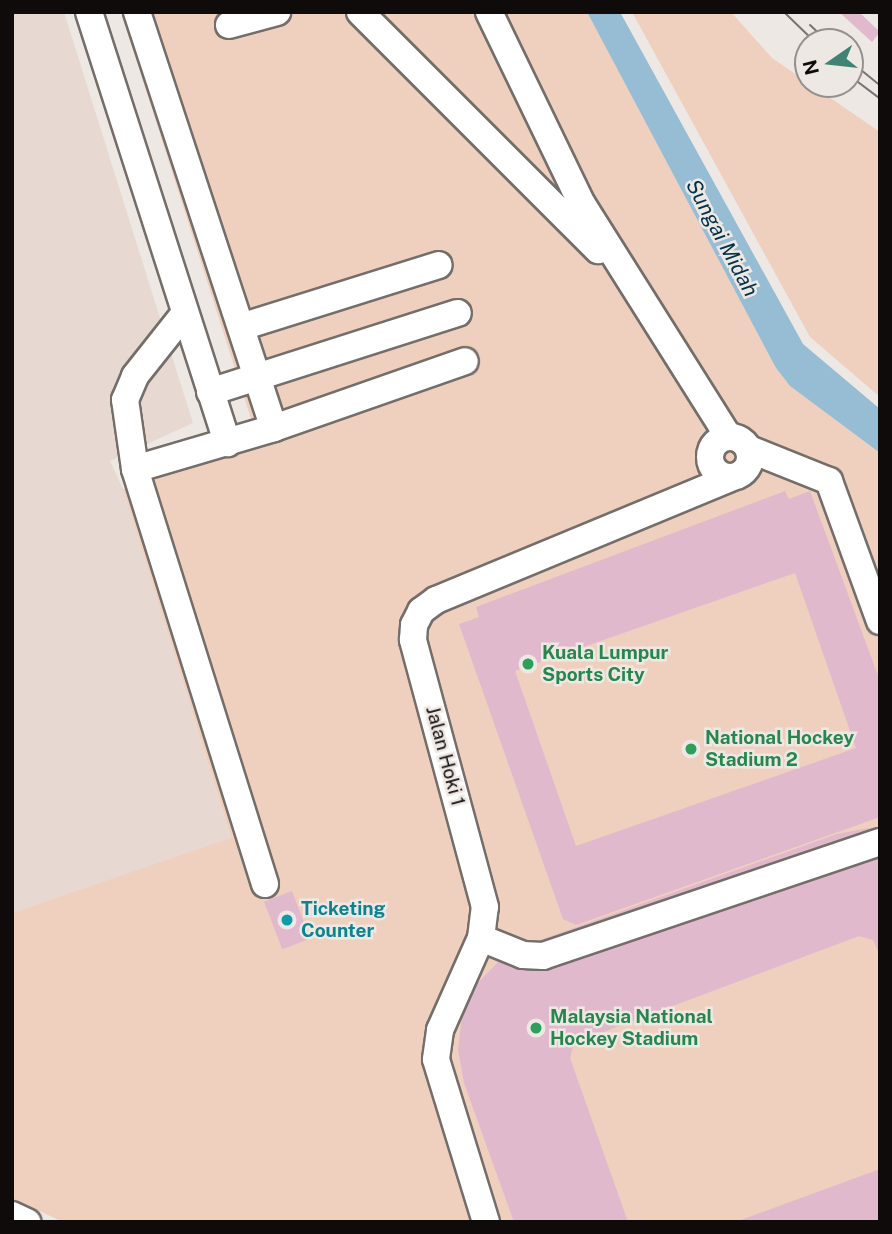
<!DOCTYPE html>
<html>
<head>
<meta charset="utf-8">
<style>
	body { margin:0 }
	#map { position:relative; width:892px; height:1234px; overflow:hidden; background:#eee8e4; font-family:"Public Sans",sans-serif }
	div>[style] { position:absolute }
	.built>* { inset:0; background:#e7d9d1 }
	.green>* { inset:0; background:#efcfbd }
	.water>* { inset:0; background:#96bdd4 }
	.building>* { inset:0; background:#e1b9cd; transform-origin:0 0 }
	.roads { filter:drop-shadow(2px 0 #746e6a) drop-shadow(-2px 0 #746e6a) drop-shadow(0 2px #746e6a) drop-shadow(0 -2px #746e6a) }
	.minor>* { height:26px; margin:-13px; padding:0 13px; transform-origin:13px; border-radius:13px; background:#fff }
	.minor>.ring { margin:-13px; padding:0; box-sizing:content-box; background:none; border:26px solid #fff; border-radius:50% }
	.tram>* { height:2px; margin:-1px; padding:0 1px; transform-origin:1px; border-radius:1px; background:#777370 }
	.dots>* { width:19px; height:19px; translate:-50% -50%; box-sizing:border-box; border:4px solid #eee8e4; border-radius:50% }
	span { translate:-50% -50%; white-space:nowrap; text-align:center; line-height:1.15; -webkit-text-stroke:5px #eee8e4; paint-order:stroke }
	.leisure-label { font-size:19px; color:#27864d; font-weight:700 }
	.left { translate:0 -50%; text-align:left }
	.street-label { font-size:19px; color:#0e0b0a }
	.culture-label { font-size:19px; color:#0d838f; font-weight:700 }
	.water-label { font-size:21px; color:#00334a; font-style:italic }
	.frame { position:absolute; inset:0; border:14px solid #0e0b0a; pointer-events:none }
	.north { position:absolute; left:794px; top:28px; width:70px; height:70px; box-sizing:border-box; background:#eee8e4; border:2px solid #94908d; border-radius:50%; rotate:256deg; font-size:19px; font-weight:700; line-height:28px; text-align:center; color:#0e0b0a }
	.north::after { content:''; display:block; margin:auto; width:24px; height:32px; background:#408273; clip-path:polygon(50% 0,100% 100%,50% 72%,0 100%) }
</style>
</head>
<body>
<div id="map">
	<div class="built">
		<div style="clip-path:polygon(12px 12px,64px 12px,193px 423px,110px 461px,123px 489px,231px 839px,12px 913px)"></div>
	</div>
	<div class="green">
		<div style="clip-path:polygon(121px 12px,587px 12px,776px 368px,790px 386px,880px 453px,880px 1222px,63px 1222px,12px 1198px,12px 913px,231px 838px,123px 489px,259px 444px)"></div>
		<div style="clip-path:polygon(632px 12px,731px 12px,772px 58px,880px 132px,880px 397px,810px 337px)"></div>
	</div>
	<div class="water">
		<div style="clip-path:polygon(587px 12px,620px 12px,803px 344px,880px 409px,880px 453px,790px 386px,776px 368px)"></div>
	</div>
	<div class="building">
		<div style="clip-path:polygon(839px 12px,859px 12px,880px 32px,872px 42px)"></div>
		<div style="clip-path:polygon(evenodd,785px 491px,789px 499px,810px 491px,880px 681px,880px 817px,576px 925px,563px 919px,459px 624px,479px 617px,476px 607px,785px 491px,795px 573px,856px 748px,576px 846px,515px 671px,795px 573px)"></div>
		<div style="clip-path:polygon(869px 828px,880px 830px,880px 955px,873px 940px,859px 936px,574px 1043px,570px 1058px,628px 1222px,514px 1222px,464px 1083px,458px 1050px,462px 1016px,476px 985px,499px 961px,529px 944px,837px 834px)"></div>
		<div style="left:292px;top:891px;width:51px;height:30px;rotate:69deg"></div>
		<div style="clip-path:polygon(880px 1169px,880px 1222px,738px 1222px,738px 1221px)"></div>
	</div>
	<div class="roads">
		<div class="minor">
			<div style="left:89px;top:12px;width:453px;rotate:72.2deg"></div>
			<div style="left:137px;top:12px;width:438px;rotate:71.8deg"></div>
			<div style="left:360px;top:12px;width:337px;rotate:45deg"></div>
			<div style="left:489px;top:12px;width:213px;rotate:64.2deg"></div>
			<div style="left:582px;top:204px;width:274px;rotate:57.8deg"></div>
			<div style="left:229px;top:25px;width:50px;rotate:-15.2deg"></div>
			<div style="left:241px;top:327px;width:207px;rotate:-17.4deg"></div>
			<div style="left:210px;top:392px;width:260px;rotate:-17.7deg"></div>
			<div class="ring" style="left:710px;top:437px;width:14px;height:14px"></div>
			<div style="left:749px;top:449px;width:86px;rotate:21.8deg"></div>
			<div style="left:829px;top:481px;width:149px;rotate:70deg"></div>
			<div style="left:135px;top:469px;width:70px;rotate:-98.2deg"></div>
			<div style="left:125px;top:400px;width:26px;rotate:-67deg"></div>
			<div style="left:135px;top:376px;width:80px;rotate:-51.6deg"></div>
			<div style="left:265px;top:884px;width:435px;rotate:-107.4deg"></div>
			<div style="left:135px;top:469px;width:145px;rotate:-16.4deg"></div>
			<div style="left:274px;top:428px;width:202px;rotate:-19.3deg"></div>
			<div style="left:481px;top:938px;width:45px;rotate:22deg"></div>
			<div style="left:523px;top:955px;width:20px;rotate:3deg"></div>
			<div style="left:543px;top:956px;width:356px;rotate:-18.7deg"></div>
			<div style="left:12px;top:1215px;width:17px;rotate:25deg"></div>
			<div style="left:486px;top:1222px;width:170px;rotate:-107.1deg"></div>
			<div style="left:436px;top:1059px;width:29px;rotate:-82deg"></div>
			<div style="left:440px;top:1030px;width:101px;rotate:-66deg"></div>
			<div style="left:481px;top:938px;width:31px;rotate:-83deg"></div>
			<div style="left:485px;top:907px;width:277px;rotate:-105.1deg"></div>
			<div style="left:413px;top:640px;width:15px;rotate:-86deg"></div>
			<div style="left:414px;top:625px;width:16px;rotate:-63deg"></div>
			<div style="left:421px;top:611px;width:19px;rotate:-36deg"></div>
			<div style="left:436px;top:600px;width:319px;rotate:-22.5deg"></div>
		</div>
	</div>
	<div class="tram">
		<div style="left:784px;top:12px;width:43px;rotate:44.1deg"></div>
		<div style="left:810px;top:25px;width:25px;rotate:43deg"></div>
		<div style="left:850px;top:61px;width:38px;rotate:39deg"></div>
		<div style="left:850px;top:76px;width:38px;rotate:37deg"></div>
	</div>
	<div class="dots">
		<div style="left:528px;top:664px;background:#2e9e5b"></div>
		<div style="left:691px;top:749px;background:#2e9e5b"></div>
		<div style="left:287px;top:920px;background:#0f9aa8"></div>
		<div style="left:536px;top:1028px;background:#2e9e5b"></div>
	</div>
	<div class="leisure-label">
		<span class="left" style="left:542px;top:664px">Kuala Lumpur<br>Sports City</span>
		<span class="left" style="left:705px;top:749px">National Hockey<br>Stadium 2</span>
		<span class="left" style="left:550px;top:1028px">Malaysia National<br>Hockey Stadium</span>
	</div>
	<div class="street-label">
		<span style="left:445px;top:756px;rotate:75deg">Jalan Hoki 1</span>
	</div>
	<div class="culture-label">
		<span class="left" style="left:301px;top:920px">Ticketing<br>Counter</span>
	</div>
	<div class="water-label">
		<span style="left:722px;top:238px;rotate:62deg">Sungai Midah</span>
	</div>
	<div class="frame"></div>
	<div class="north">N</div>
</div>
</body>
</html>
